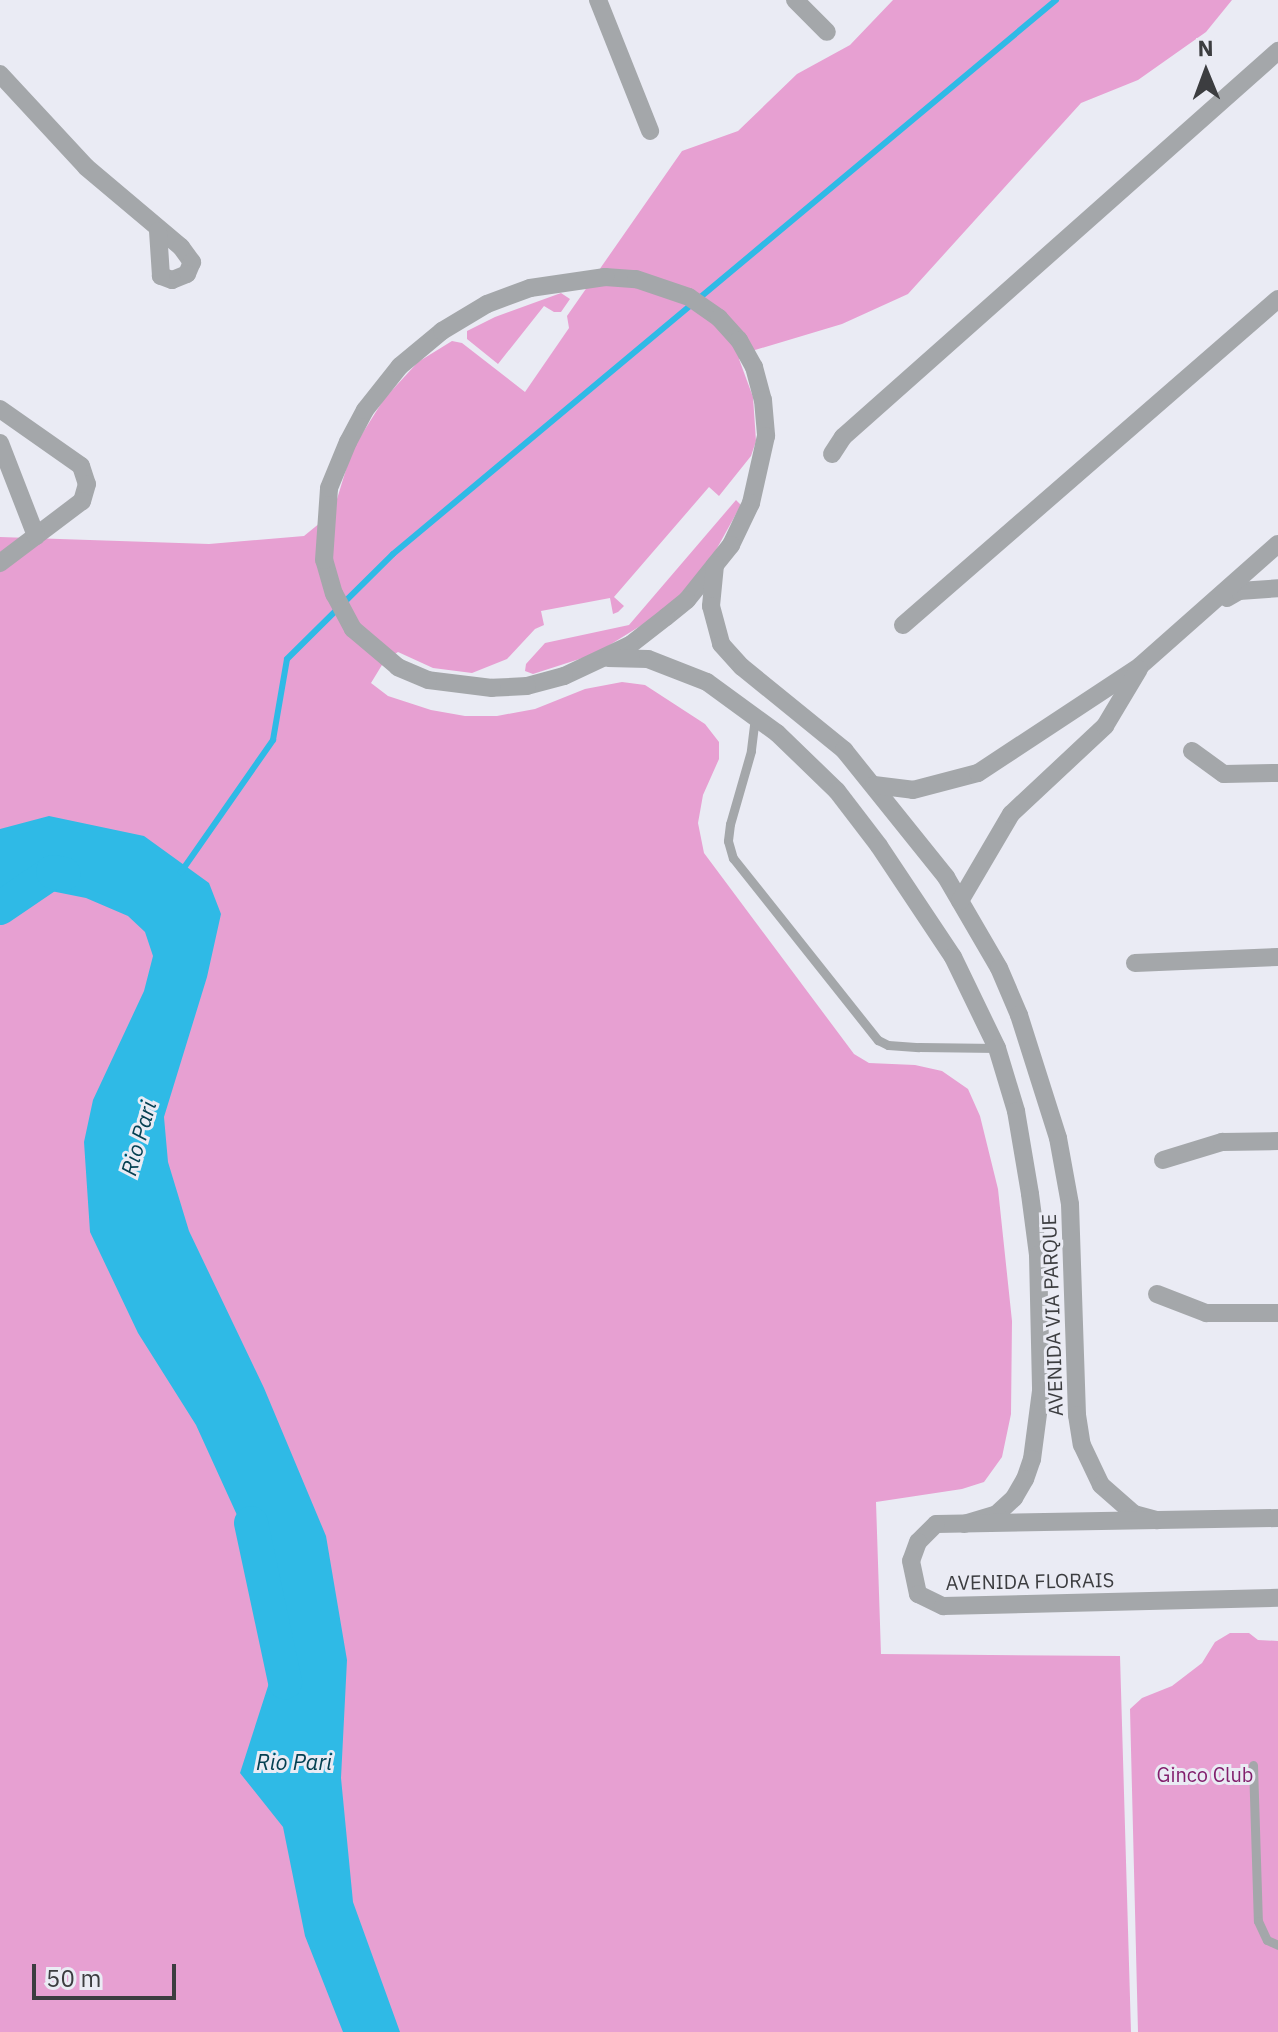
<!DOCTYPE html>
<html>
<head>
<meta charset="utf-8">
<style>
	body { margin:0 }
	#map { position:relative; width:1278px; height:2032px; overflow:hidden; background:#eaebf4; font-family:"IBM Plex Sans",sans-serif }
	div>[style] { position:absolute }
	.green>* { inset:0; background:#e7a0d2 }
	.water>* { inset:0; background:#2fbae6 }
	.stream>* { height:6px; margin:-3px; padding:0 3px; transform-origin:3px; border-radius:3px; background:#2fbae6 }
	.river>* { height:34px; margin:-17px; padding:0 17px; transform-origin:17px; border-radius:17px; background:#2fbae6 }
	.lane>* { height:9px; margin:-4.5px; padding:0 4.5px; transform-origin:4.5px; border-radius:4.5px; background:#a4a7aa }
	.street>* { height:18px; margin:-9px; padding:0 9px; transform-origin:9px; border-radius:9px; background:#a4a7aa }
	span { translate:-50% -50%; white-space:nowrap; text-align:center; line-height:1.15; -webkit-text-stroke:6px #eaebf4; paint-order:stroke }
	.street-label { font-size:20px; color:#3c3d40 }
	.park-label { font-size:20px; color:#821f6d }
	.water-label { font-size:22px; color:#044052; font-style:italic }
	.north { position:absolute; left:1166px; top:32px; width:80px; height:80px; -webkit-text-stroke:6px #eaebf4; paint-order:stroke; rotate:359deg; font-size:22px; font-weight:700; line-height:32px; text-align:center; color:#3c3d40 }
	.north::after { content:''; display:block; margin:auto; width:28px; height:36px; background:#3c3d40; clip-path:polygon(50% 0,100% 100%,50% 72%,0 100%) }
	.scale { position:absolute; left:32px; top:1964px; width:144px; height:36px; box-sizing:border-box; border:4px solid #3c3d40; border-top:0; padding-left:10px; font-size:24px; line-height:28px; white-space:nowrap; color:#3c3d40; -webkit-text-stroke:6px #eaebf4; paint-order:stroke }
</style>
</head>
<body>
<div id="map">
	<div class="green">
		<div style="clip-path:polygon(893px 0,1232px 0,1206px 32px,1138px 80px,1081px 103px,908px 294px,842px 324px,745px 353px,739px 359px,753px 397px,756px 441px,751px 456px,719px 496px,709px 487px,614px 597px,624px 606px,618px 612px,613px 614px,610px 598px,541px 611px,544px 625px,535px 629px,507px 659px,472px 673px,433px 668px,398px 652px,385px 660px,371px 683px,388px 696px,431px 710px,465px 716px,497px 716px,535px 709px,585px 689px,622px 682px,645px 685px,705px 724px,719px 742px,719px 759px,703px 795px,698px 823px,704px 853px,854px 1054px,869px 1063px,915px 1065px,942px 1071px,968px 1089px,980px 1116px,998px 1189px,1012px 1321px,1011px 1414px,1002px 1457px,984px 1482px,962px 1489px,876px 1502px,881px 1654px,1120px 1656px,1131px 2032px,0 2032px,0 537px,209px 544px,304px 536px,326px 518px,337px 499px,352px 450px,384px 399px,418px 362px,452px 341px,462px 343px,525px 392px,569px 328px,567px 316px,682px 151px,738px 131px,797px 74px,850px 45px)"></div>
		<div style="clip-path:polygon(561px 293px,570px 299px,561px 312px,554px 312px,544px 306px,498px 364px,467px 339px,467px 331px,495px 317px)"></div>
		<div style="clip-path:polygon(736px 500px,741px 505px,711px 559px,679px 596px,650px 620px,595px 654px,533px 674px,525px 671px,526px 664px,545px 643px,629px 625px)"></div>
		<div style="clip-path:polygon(1230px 1633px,1249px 1633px,1258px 1640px,1278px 1641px,1278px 2032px,1138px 2032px,1130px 1709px,1142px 1698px,1172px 1686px,1202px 1663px,1215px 1642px)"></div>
	</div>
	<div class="water">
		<div style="clip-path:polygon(49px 816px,144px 836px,209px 883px,221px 914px,207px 977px,164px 1117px,168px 1162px,189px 1231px,264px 1388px,326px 1536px,347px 1660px,341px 1778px,353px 1902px,400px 2032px,343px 2032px,305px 1936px,283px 1827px,240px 1773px,270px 1680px,278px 1621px,262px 1570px,196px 1425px,138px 1333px,90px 1232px,84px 1142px,93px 1100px,144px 991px,153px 956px,145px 932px,128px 916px,86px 898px,36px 888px,0 898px,0 829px)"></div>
	</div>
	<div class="stream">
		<div style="left:181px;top:872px;width:161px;rotate:-55.1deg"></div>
		<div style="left:273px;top:740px;width:82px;rotate:-80.2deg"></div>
		<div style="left:287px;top:659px;width:149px;rotate:-44.7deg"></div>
		<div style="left:393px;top:554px;width:864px;rotate:-39.88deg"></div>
	</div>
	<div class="river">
		<div style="left:0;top:908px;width:64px;rotate:-34.2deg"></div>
		<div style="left:53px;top:872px;width:11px;rotate:10deg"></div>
		<div style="left:251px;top:1523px;width:163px;rotate:77.9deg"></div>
	</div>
	<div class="lane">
		<div style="left:755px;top:717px;width:34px;rotate:97deg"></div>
		<div style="left:751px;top:751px;width:76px;rotate:106deg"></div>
		<div style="left:730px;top:824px;width:17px;rotate:97deg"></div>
		<div style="left:728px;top:841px;width:18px;rotate:74deg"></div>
		<div style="left:733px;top:858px;width:233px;rotate:51.5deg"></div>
		<div style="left:878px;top:1040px;width:11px;rotate:27deg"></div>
		<div style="left:888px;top:1045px;width:31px;rotate:4deg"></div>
		<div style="left:919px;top:1047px;width:78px;rotate:0.7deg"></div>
		<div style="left:1253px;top:1765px;width:156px;rotate:88.2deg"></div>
		<div style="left:1258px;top:1921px;width:21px;rotate:65deg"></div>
		<div style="left:1267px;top:1940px;width:12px;rotate:24deg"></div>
	</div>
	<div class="street">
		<div style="left:598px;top:0;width:141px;rotate:68.3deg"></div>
		<div style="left:795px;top:0;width:45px;rotate:45deg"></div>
		<div style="left:0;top:74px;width:127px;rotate:47.2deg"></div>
		<div style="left:86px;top:167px;width:124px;rotate:40.1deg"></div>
		<div style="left:181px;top:247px;width:19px;rotate:54deg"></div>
		<div style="left:192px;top:262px;width:13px;rotate:113deg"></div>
		<div style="left:187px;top:274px;width:16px;rotate:158deg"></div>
		<div style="left:172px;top:280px;width:12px;rotate:-160deg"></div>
		<div style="left:161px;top:276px;width:45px;rotate:-93.8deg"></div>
		<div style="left:605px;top:277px;width:31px;rotate:4deg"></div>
		<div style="left:636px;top:279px;width:56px;rotate:18.8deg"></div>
		<div style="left:689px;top:297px;width:37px;rotate:35deg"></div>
		<div style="left:719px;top:318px;width:30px;rotate:48deg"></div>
		<div style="left:739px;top:340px;width:31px;rotate:61deg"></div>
		<div style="left:754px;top:367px;width:34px;rotate:75deg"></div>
		<div style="left:763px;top:400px;width:36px;rotate:85deg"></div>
		<div style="left:766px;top:436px;width:69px;rotate:102.6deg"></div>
		<div style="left:751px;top:503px;width:47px;rotate:115.5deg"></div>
		<div style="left:731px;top:545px;width:70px;rotate:128.7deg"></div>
		<div style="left:687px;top:600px;width:27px;rotate:141deg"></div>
		<div style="left:666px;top:617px;width:46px;rotate:142.1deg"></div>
		<div style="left:630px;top:645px;width:73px;rotate:154.8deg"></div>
		<div style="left:564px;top:676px;width:38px;rotate:165deg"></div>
		<div style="left:527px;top:686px;width:35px;rotate:177deg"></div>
		<div style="left:492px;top:688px;width:64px;rotate:-172.9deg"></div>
		<div style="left:428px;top:680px;width:33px;rotate:-157deg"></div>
		<div style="left:398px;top:667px;width:59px;rotate:-139.8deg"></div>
		<div style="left:353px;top:629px;width:40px;rotate:-118deg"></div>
		<div style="left:334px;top:594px;width:35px;rotate:-106deg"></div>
		<div style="left:324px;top:560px;width:72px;rotate:-86deg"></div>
		<div style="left:329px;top:488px;width:50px;rotate:-67.6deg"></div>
		<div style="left:348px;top:442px;width:36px;rotate:-62deg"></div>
		<div style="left:365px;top:410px;width:56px;rotate:-51.5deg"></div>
		<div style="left:400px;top:366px;width:55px;rotate:-39.8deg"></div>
		<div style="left:442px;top:331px;width:52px;rotate:-31deg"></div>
		<div style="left:487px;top:304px;width:46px;rotate:-20.4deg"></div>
		<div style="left:530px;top:288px;width:76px;rotate:-8.3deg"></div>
		<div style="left:0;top:409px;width:99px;rotate:35.1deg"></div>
		<div style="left:81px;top:466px;width:19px;rotate:72deg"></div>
		<div style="left:87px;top:484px;width:18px;rotate:106deg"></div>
		<div style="left:82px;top:501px;width:103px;rotate:142.9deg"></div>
		<div style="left:0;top:443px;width:100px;rotate:68.8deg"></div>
		<div style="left:832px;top:454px;width:20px;rotate:-57deg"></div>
		<div style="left:843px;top:437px;width:582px;rotate:-41.58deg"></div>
		<div style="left:715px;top:565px;width:41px;rotate:95.6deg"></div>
		<div style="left:711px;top:606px;width:39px;rotate:75deg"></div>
		<div style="left:721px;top:644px;width:31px;rotate:48deg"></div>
		<div style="left:742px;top:667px;width:132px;rotate:39.1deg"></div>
		<div style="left:844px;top:750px;width:163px;rotate:51.2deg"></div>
		<div style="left:946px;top:877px;width:105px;rotate:59.8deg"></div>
		<div style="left:999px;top:968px;width:51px;rotate:66.9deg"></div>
		<div style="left:1019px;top:1015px;width:129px;rotate:72.4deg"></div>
		<div style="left:1058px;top:1138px;width:67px;rotate:79.7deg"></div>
		<div style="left:1070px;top:1204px;width:211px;rotate:88.1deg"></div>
		<div style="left:1077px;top:1415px;width:30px;rotate:81deg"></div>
		<div style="left:1082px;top:1445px;width:44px;rotate:64.6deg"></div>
		<div style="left:1101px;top:1485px;width:44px;rotate:41.3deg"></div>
		<div style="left:1134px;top:1514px;width:24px;rotate:15deg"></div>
		<div style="left:1227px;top:598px;width:14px;rotate:-30deg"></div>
		<div style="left:1239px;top:591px;width:39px;rotate:-4deg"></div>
		<div style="left:903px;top:625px;width:497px;rotate:-41deg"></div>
		<div style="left:608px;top:658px;width:40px;rotate:1.4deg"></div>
		<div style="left:648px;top:659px;width:63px;rotate:21.3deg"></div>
		<div style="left:707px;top:682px;width:87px;rotate:36.1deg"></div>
		<div style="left:777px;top:733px;width:83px;rotate:44deg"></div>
		<div style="left:837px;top:791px;width:69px;rotate:52.6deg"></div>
		<div style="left:879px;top:846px;width:133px;rotate:56.3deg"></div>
		<div style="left:953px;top:957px;width:101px;rotate:64.2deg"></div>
		<div style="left:997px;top:1048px;width:66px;rotate:73.2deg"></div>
		<div style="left:1016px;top:1111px;width:84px;rotate:80.4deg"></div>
		<div style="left:1030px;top:1194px;width:62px;rotate:82.5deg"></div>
		<div style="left:1038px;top:1255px;width:136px;rotate:88.7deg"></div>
		<div style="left:1041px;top:1391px;width:69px;rotate:97.5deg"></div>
		<div style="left:1032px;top:1459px;width:21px;rotate:109deg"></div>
		<div style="left:1025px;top:1479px;width:22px;rotate:120deg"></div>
		<div style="left:1014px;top:1498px;width:23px;rotate:137deg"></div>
		<div style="left:997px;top:1514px;width:34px;rotate:163deg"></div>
		<div style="left:1192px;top:751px;width:39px;rotate:36deg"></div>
		<div style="left:1224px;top:774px;width:54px;rotate:-1.1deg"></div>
		<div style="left:874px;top:785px;width:39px;rotate:7deg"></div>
		<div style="left:913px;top:790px;width:67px;rotate:-14.7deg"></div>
		<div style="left:978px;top:773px;width:194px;rotate:-33.4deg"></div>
		<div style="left:1140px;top:666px;width:184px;rotate:-41.5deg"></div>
		<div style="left:960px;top:901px;width:101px;rotate:-59.6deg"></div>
		<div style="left:1011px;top:814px;width:129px;rotate:-43.1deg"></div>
		<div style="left:1105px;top:726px;width:66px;rotate:-59.2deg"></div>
		<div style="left:1135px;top:963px;width:143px;rotate:-2.4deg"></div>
		<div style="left:1163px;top:1160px;width:62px;rotate:-17deg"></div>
		<div style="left:1222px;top:1142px;width:56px;rotate:-1deg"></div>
		<div style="left:1157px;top:1294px;width:53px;rotate:21.2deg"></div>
		<div style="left:1206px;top:1313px;width:72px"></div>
		<div style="left:1278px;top:1518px;width:342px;rotate:179deg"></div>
		<div style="left:936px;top:1524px;width:25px;rotate:135deg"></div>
		<div style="left:918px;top:1542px;width:20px;rotate:110deg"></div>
		<div style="left:911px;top:1561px;width:34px;rotate:78deg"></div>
		<div style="left:918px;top:1594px;width:28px;rotate:26deg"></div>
		<div style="left:943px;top:1606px;width:335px;rotate:-1.4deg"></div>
	</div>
	<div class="street-label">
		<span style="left:1052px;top:1315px;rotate:-92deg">AVENIDA VIA PARQUE</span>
		<span style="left:1030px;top:1581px;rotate:-1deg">AVENIDA FLORAIS</span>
	</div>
	<div class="park-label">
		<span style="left:1205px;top:1774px">Ginco Club</span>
	</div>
	<div class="water-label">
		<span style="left:138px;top:1138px;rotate:-74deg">Rio Pari</span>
		<span style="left:294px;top:1762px">Rio Pari</span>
	</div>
	<div class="north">N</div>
	<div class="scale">50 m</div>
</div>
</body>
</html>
